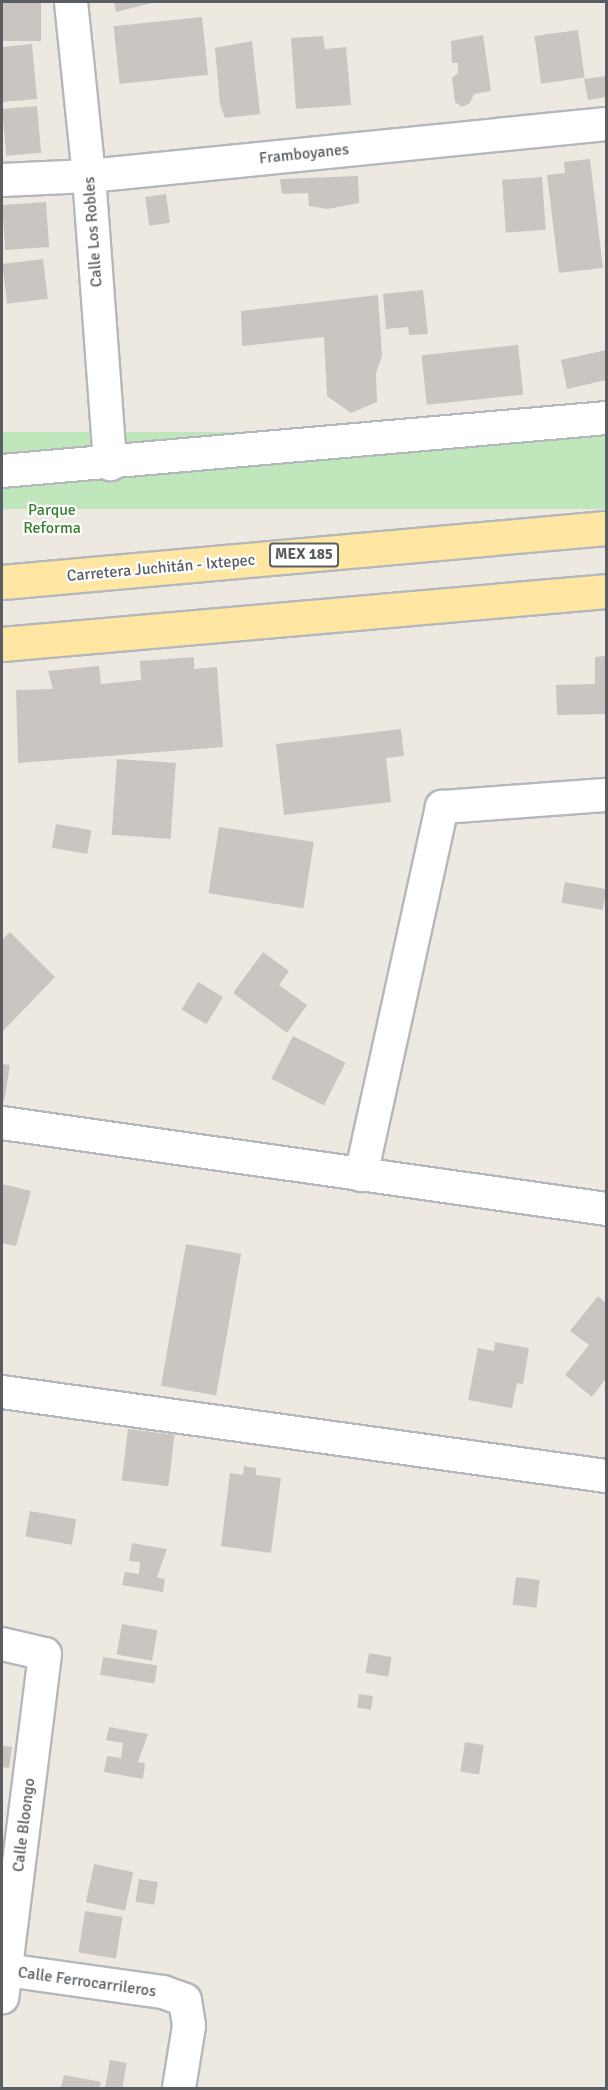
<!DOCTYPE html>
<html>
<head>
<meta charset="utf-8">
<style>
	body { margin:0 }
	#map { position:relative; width:608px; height:2090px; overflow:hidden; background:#ede9e1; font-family:Signika,sans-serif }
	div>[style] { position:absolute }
	.green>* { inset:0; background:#c0e6bc; transform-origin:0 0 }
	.building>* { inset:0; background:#cac5c0; transform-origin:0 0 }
	.roads { filter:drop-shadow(2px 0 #b4b8bc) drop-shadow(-2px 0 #b4b8bc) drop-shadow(0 2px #b4b8bc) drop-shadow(0 -2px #b4b8bc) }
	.minor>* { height:32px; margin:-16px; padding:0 16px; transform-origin:16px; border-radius:16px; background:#fff }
	.primary>* { height:33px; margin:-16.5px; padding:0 16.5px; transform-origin:16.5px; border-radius:16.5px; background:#ffe7a3 }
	span { translate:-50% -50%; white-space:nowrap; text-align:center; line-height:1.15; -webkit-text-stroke:4.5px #fff; paint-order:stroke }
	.shield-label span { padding:2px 4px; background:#fff; border:2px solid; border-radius:4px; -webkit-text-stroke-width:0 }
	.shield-label { font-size:15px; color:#595e62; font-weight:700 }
	.street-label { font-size:16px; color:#595e62 }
	.park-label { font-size:16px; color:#368131 }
	.frame { position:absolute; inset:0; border:3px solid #595e62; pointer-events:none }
</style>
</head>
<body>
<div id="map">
	<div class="green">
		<div style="left:606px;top:432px;width:77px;height:606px;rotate:90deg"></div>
	</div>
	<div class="building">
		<div style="left:2px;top:2px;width:39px;height:39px"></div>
		<div style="clip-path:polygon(114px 2px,156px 2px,116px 12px)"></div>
		<div style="left:202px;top:17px;width:58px;height:89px;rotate:84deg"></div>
		<div style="left:578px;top:30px;width:48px;height:44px;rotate:82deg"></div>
		<div style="clip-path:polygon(483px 35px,491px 91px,474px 94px,470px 103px,462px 107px,455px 102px,452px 78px,458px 73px,458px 63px,452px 63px,451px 41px)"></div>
		<div style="clip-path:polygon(323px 36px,325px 49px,346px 47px,351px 105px,296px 109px,291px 38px)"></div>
		<div style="clip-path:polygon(252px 41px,260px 114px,225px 118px,220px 104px,215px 48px)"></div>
		<div style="clip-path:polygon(32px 44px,37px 99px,2px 102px,2px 47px)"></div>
		<div style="clip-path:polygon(606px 76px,606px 97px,588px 100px,584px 79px)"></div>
		<div style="left:37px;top:106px;width:47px;height:35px;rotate:85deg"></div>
		<div style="clip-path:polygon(590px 159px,603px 268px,559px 273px,547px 175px,565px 173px,564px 162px)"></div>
		<div style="clip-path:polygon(358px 176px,359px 203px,327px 209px,309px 206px,308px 193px,282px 194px,280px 179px)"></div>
		<div style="left:542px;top:177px;width:53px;height:40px;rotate:86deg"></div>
		<div style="left:166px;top:194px;width:29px;height:21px;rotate:82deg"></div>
		<div style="left:46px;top:202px;width:45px;height:44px;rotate:86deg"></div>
		<div style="left:43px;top:259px;width:40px;height:41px;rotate:83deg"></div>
		<div style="clip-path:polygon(423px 290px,428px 334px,409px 335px,408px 327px,386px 329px,383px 294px)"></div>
		<div style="clip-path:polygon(378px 295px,382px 356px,376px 373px,377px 402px,351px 413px,327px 396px,324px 337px,242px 346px,241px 311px)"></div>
		<div style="left:518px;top:345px;width:50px;height:97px;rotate:84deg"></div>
		<div style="clip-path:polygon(606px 350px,606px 380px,567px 389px,561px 360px)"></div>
		<div style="clip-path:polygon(606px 656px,606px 714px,557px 715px,556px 685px,595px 684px,595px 657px)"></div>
		<div style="clip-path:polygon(194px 657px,194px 669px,217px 667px,223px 747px,18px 763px,16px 690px,53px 689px,48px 671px,99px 666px,101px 684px,141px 680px,140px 661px)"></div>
		<div style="clip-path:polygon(401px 729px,404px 756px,386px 758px,391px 802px,284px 815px,276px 744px)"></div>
		<div style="left:117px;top:759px;width:59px;height:76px;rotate:4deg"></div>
		<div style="left:56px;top:824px;width:36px;height:24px;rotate:10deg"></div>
		<div style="left:219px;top:827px;width:96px;height:67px;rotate:9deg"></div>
		<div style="left:565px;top:882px;width:42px;height:21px;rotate:10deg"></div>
		<div style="clip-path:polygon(10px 932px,55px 977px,2px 1032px,2px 940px)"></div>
		<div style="clip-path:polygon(263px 952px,289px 971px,279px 985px,307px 1005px,287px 1033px,233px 993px)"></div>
		<div style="left:198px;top:982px;width:29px;height:32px;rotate:31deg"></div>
		<div style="left:293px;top:1036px;width:59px;height:48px;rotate:27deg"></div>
		<div style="clip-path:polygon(2px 1064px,10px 1065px,4px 1102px,2px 1101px)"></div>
		<div style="clip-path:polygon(2px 1184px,31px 1191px,16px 1246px,2px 1243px)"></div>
		<div style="left:186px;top:1244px;width:56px;height:144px;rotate:10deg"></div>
		<div style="clip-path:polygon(598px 1296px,606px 1303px,606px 1378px,592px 1397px,565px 1375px,589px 1345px,570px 1331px)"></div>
		<div style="clip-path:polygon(495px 1342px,529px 1348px,523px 1384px,517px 1383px,512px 1408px,468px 1400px,478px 1348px,494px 1351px)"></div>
		<div style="left:128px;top:1429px;width:47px;height:52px;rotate:7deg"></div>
		<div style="clip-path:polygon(244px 1466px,256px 1468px,256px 1475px,281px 1478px,271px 1553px,221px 1546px,230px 1473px,243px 1475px)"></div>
		<div style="left:30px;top:1511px;width:47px;height:26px;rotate:10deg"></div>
		<div style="clip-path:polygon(132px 1543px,167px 1549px,157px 1577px,165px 1579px,163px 1592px,122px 1585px,125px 1572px,139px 1574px,140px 1562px,129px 1561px)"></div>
		<div style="left:516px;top:1577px;width:24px;height:28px;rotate:7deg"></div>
		<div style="left:122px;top:1624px;width:36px;height:31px;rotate:10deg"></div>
		<div style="left:369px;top:1653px;width:23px;height:20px;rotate:10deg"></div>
		<div style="left:103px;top:1657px;width:55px;height:18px;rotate:9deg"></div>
		<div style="left:359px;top:1694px;width:14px;height:14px;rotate:8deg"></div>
		<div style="clip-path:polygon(109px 1727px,148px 1734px,138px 1762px,145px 1763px,143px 1779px,104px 1772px,107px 1756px,121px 1758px,123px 1743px,106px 1740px)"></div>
		<div style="left:465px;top:1742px;width:19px;height:30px;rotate:9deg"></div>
		<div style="clip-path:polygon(2px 1746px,12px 1747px,9px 1768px,2px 1767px)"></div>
		<div style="left:94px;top:1864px;width:40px;height:39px;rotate:12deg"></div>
		<div style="left:139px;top:1879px;width:19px;height:23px;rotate:9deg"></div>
		<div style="left:85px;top:1911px;width:38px;height:42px;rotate:9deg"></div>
		<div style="left:110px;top:2060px;width:17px;height:28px;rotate:10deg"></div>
		<div style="clip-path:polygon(64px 2075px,101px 2082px,99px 2088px,61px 2088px)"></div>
	</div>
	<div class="roads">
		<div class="minor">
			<div style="left:71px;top:2px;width:175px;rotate:84.1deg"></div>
			<div style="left:89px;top:176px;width:289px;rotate:85.8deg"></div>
			<div style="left:2px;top:180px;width:87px;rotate:-2.6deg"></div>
			<div style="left:89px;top:176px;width:520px;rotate:-5.74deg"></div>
			<div style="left:2px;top:471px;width:606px;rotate:-5.01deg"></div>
			<div style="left:2px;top:1123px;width:610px;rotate:8.1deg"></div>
			<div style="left:361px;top:1175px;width:377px;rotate:-77.6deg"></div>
			<div style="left:442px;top:807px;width:164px;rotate:-4.2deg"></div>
			<div style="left:2px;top:1392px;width:610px;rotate:7.92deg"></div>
			<div style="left:2px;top:1644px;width:44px;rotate:13.1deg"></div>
			<div style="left:45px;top:1654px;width:346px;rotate:97.1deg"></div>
			<div style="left:6px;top:1970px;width:159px;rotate:8deg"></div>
			<div style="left:163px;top:1992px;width:23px;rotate:20deg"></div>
			<div style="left:185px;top:2000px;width:26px;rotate:81deg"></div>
			<div style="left:189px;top:2026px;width:63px;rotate:99.2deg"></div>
		</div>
		<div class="primary">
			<div style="left:2px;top:582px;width:606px;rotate:-5.11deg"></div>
			<div style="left:2px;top:644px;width:606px;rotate:-5.01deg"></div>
		</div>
	</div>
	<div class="shield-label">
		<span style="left:304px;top:555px">MEX 185</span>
	</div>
	<div class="street-label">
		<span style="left:304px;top:154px;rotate:-6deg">Framboyanes</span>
		<span style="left:93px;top:232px;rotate:-94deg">Calle Los Robles</span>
		<span style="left:161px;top:568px;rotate:-5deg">Carretera Juchitán - Ixtepec</span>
		<span style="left:24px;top:1825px;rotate:-83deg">Calle Bloongo</span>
		<span style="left:87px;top:1982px;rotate:8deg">Calle Ferrocarrileros</span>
	</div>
	<div class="park-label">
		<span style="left:52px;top:519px">Parque<br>Reforma</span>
	</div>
	<div class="frame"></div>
</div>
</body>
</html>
